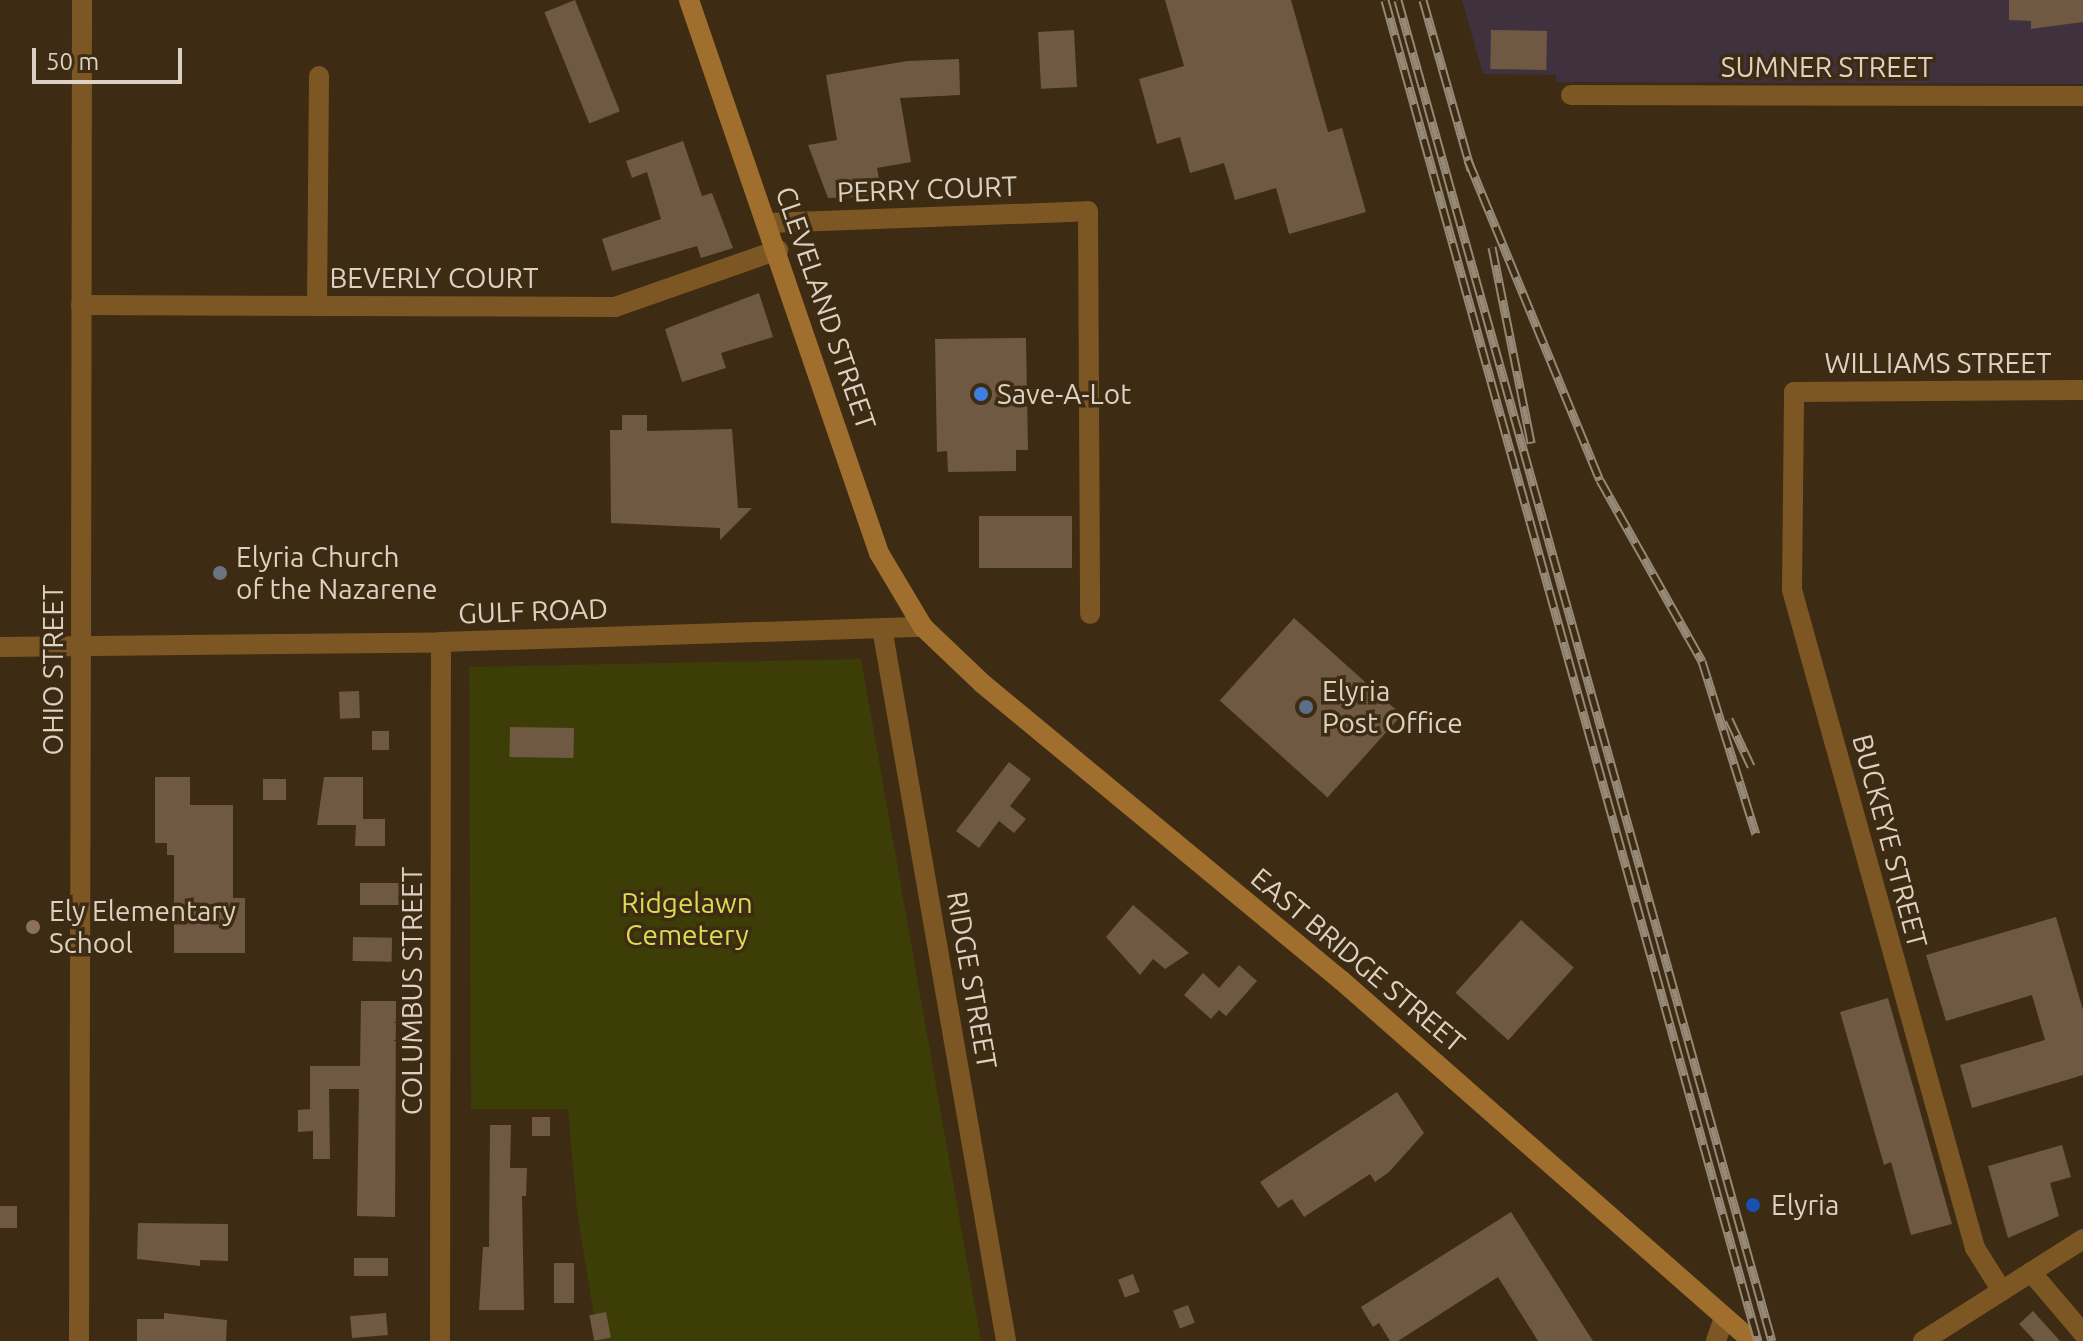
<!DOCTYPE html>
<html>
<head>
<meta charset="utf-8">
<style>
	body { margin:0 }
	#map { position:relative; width:2083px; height:1341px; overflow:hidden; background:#3d2c13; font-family:Ubuntu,sans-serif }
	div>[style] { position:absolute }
	.industrial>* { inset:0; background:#40313f }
	.green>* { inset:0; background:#3d3e07 }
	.building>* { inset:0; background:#705942; transform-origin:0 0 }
	.minor>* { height:20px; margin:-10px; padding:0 10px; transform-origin:10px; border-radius:10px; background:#7d5723 }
	.tertiary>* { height:20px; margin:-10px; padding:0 10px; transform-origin:10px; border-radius:10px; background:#7d5723 }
	.secondary>* { height:20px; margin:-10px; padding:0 10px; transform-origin:10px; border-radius:10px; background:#a06f2d }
	.rail>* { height:9px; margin-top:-4.5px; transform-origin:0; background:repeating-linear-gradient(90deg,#3d2c13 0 18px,#978977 0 36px); box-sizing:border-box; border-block:2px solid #978977 }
	.dots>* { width:22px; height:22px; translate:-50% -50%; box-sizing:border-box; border:4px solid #3d2c13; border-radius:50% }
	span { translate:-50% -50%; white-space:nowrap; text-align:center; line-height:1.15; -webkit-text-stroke:7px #3d2c13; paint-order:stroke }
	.street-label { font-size:28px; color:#dcd1c3 }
	.poi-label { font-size:28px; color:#dcd1c3 }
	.left { translate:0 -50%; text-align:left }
	.park-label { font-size:28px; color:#dadc52 }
	.scale { position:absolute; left:32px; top:48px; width:150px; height:36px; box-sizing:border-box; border:4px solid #dcd1c3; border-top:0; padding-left:10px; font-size:24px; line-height:28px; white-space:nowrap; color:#dcd1c3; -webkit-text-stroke:6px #3d2c13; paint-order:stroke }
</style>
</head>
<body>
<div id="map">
	<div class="industrial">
		<div style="clip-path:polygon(1462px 0,2083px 0,2083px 84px,1556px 82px,1556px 75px,1483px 74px)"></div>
	</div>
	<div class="green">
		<div style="clip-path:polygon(861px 659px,981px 1341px,598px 1341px,577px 1211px,568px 1109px,471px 1109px,469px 667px)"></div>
	</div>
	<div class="building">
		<div style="left:575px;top:0;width:120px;height:33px;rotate:68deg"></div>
		<div style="clip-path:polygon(1165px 0,1291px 0,1328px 132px,1342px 128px,1366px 212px,1289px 234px,1276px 188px,1235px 200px,1224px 163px,1190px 173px,1180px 137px,1157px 144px,1139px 79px,1184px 66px)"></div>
		<div style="clip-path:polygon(2009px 0,2083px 0,2083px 22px,2031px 29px,2031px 21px,2009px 20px)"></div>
		<div style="left:1074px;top:30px;width:57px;height:36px;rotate:87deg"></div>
		<div style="left:1491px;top:30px;width:56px;height:39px;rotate:1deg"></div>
		<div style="clip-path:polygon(959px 59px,960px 95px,900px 98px,911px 162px,877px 168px,882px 196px,828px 198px,808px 145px,837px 140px,826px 75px,907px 61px)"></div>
		<div style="clip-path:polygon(683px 141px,702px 196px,712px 193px,733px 248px,701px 258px,697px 246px,612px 271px,602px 239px,661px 219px,647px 172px,632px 178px,626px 161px)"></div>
		<div style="clip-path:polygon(759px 293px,773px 337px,721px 353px,726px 368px,682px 382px,665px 329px)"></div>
		<div style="clip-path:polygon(1026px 338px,1028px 450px,1016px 450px,1016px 471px,948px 472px,947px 451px,937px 452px,935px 339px)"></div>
		<div style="clip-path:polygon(622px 415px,647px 415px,647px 431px,732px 429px,738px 508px,752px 508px,720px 540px,720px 528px,611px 523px,610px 430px,622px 430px)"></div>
		<div style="left:979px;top:516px;width:93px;height:52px"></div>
		<div style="left:1294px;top:618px;width:145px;height:111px;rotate:42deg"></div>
		<div style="left:359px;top:691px;width:27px;height:20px;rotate:88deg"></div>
		<div style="left:510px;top:727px;width:64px;height:30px;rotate:1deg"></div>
		<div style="left:372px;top:731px;width:17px;height:19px"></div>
		<div style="clip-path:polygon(1009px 762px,1031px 779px,1010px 806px,1026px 819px,1014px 833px,999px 821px,979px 848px,956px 831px)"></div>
		<div style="clip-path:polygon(155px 777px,190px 777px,190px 805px,233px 805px,233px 898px,245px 898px,245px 953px,174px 953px,174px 855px,167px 855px,167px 843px,155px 843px)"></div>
		<div style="clip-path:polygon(324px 777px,363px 777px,363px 819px,385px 819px,385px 846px,355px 846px,356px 825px,317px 825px)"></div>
		<div style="left:263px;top:779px;width:23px;height:21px"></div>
		<div style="left:360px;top:883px;width:39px;height:22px"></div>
		<div style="clip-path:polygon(1133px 905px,1189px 953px,1165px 969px,1153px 959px,1140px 975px,1106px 937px)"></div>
		<div style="clip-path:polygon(2056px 917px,2083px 1010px,2083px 1075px,1972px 1108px,1960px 1065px,2045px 1040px,2032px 995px,1946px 1021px,1926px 955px)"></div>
		<div style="left:1521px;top:920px;width:71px;height:98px;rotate:42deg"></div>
		<div style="left:353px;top:937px;width:39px;height:24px;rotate:1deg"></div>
		<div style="clip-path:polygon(1239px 965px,1257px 981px,1226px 1016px,1219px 1010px,1211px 1019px,1184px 995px,1203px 973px,1219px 988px)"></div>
		<div style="clip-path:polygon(1888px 998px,1952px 1224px,1911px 1235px,1891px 1162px,1884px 1165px,1840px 1012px)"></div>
		<div style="clip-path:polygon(361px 1001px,396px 1001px,395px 1217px,357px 1216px,359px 1089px,329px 1089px,330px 1159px,313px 1159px,313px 1131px,298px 1132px,298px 1110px,310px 1109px,310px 1066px,360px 1066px)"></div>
		<div style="clip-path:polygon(1397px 1092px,1424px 1133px,1389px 1172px,1375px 1182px,1370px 1174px,1304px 1217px,1292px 1199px,1278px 1208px,1260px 1182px)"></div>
		<div style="left:532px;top:1117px;width:18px;height:19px"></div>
		<div style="clip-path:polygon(490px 1125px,511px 1125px,510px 1168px,527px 1168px,526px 1196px,522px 1196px,524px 1310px,479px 1310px,483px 1247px,489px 1247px)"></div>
		<div style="clip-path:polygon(2062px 1145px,2071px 1177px,2050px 1183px,2059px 1216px,2008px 1238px,1988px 1166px)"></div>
		<div style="left:0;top:1206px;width:17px;height:22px"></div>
		<div style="clip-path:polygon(1511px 1212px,1593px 1341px,1538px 1341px,1498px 1277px,1398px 1341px,1390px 1341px,1379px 1323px,1373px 1327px,1361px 1307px)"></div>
		<div style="clip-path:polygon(138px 1223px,228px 1224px,228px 1261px,200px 1260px,200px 1266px,137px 1259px)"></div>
		<div style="left:388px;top:1258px;width:18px;height:34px;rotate:90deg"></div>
		<div style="left:554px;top:1263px;width:20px;height:40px"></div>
		<div style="left:1133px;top:1274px;width:19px;height:16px;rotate:69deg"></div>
		<div style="left:1188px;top:1305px;width:19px;height:16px;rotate:69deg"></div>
		<div style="clip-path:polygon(2033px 1311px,2060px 1341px,2035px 1341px,2019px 1324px)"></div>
		<div style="left:606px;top:1312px;width:26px;height:17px;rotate:79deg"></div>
		<div style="clip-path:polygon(164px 1313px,227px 1320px,226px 1341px,137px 1341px,137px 1319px,164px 1319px)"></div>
		<div style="left:386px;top:1313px;width:22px;height:36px;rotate:85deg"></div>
	</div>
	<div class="minor">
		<div style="left:1571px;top:95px;width:512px;rotate:0.11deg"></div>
		<div style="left:768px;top:223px;width:320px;rotate:-2.1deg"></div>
		<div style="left:1088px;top:211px;width:403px;rotate:89.7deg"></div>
		<div style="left:81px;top:305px;width:534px;rotate:0.21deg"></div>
		<div style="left:615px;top:307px;width:173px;rotate:-19.3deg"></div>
		<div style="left:317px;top:306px;width:230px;rotate:-89.5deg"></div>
		<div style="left:882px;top:628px;width:724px;rotate:80.13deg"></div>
		<div style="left:81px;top:646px;width:646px;rotate:-89.91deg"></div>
		<div style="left:2031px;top:1272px;width:80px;rotate:49.6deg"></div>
		<div style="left:2002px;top:1291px;width:51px;rotate:-122.1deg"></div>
		<div style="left:1975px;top:1248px;width:683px;rotate:-105.54deg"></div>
		<div style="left:1792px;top:590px;width:198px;rotate:-89.4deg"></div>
		<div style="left:1794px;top:392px;width:289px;rotate:-0.4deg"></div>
		<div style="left:440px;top:1341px;width:699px;rotate:-89.92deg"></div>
		<div style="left:1716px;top:1341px;width:24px;rotate:-71deg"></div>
	</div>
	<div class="tertiary">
		<div style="left:0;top:647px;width:441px;rotate:-0.6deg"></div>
		<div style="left:441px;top:642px;width:482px;rotate:-1.8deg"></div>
		<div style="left:79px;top:1341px;width:695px;rotate:-89.84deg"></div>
		<div style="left:1923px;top:1341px;width:190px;rotate:-32.5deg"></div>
	</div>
	<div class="secondary">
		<div style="left:689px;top:0;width:585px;rotate:71.04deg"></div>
		<div style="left:879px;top:553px;width:86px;rotate:59.3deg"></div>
		<div style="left:923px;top:627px;width:83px;rotate:43.5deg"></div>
		<div style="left:983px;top:684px;width:465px;rotate:39.6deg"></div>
		<div style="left:1341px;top:980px;width:547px;rotate:41.29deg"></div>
	</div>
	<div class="rail">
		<div style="left:1385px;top:0;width:1392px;rotate:74.46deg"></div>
		<div style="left:1398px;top:0;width:1392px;rotate:74.42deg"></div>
		<div style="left:1423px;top:0;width:177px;rotate:74.2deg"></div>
		<div style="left:1468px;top:160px;width:346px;rotate:67.6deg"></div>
		<div style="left:1600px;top:480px;width:208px;rotate:60.6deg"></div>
		<div style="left:1702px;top:661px;width:181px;rotate:72.7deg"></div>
		<div style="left:1492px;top:247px;width:200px;rotate:78.7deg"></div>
		<div style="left:1729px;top:719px;width:52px;rotate:64.9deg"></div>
	</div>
	<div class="dots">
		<div style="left:981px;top:394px;background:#3f7fe0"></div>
		<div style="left:220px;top:573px;background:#6b7280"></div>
		<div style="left:1306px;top:707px;background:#5c6f8a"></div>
		<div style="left:33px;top:927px;background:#8d6e63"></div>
		<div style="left:1753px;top:1205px;background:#1a4fb4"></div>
	</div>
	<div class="street-label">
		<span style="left:1827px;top:67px">SUMNER STREET</span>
		<span style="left:927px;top:189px;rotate:-2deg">PERRY COURT</span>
		<span style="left:434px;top:278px">BEVERLY COURT</span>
		<span style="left:826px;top:308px;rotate:71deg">CLEVELAND STREET</span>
		<span style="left:1938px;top:363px">WILLIAMS STREET</span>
		<span style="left:533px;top:611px;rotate:-2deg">GULF ROAD</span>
		<span style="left:53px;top:670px;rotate:-90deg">OHIO STREET</span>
		<span style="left:1890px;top:841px;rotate:75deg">BUCKEYE STREET</span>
		<span style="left:1358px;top:960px;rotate:40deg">EAST BRIDGE STREET</span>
		<span style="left:972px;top:980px;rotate:80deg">RIDGE STREET</span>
		<span style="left:412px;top:991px;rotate:-90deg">COLUMBUS STREET</span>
	</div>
	<div class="poi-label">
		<span class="left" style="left:997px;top:394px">Save-A-Lot</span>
		<span class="left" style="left:236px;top:573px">Elyria Church<br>of the Nazarene</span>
		<span class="left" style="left:1322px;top:707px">Elyria<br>Post Office</span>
		<span class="left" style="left:49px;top:927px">Ely Elementary<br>School</span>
		<span class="left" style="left:1771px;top:1205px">Elyria</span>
	</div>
	<div class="park-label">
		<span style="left:687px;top:919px">Ridgelawn<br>Cemetery</span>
	</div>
	<div class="scale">50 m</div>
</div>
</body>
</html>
